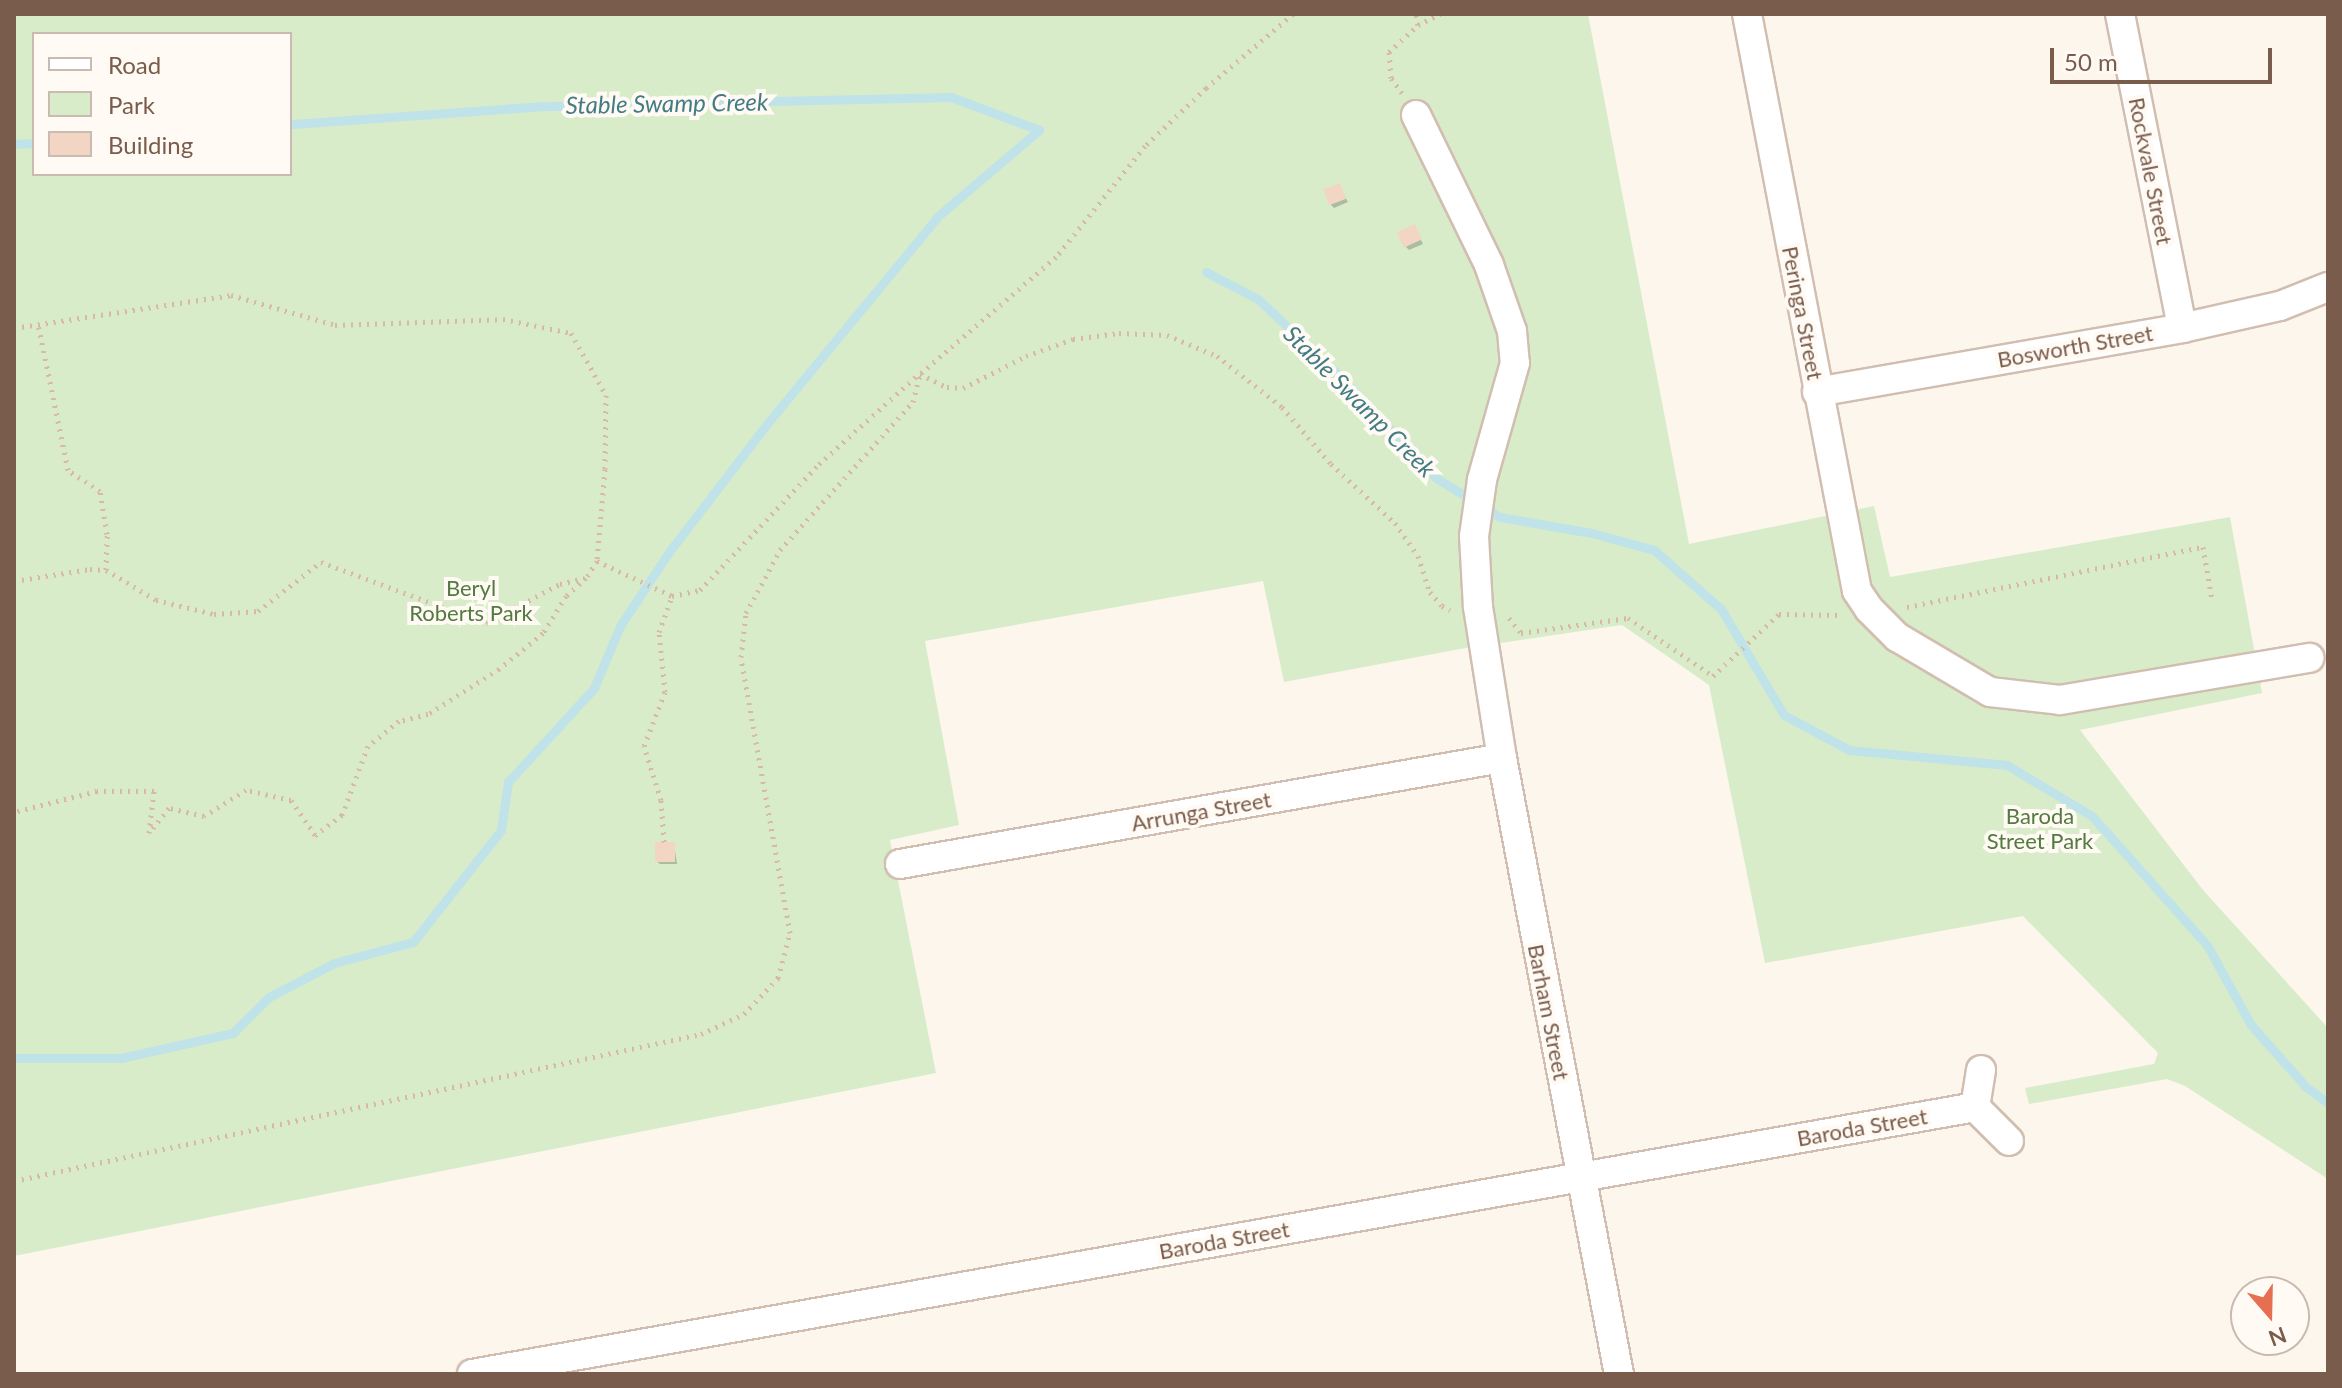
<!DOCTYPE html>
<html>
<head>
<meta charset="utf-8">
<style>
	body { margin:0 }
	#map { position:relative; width:2342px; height:1388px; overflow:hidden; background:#fdf6ec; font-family:Lato,sans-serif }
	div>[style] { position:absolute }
	.green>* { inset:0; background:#d8ecc9 }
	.shadow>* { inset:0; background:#0003 }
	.stream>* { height:9px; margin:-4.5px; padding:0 4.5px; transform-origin:4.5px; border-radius:4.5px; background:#bfe3e8 }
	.building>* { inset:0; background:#f3d5c3; transform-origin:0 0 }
	.path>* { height:5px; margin-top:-2.5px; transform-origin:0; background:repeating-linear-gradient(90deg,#d9b8a5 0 2px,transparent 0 8px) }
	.roads { filter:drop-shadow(2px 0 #d1beb0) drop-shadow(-2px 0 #d1beb0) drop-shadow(0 2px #d1beb0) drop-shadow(0 -2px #d1beb0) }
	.minor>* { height:28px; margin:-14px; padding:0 14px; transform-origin:14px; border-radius:14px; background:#fff }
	span { translate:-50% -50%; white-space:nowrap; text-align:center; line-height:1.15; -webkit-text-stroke:8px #fffaf3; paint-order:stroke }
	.street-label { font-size:22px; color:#7a5c4d }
	.park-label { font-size:22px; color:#537a41 }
	.water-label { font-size:24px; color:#437c86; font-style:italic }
	.frame { position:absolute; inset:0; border:16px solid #7a5c4d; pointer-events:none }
	.legend { position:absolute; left:32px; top:32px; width:260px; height:144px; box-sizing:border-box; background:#fffaf3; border:2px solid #cabbb1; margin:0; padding:10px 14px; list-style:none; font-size:24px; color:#7a5c4d }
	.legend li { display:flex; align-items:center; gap:16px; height:40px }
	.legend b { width:40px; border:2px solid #cabbb1 }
	.north { position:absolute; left:2230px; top:1276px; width:80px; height:80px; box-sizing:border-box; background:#fffaf3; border:2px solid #cabbb1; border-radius:50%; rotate:160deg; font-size:22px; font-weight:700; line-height:32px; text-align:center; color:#7a5c4d }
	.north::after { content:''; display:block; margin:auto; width:28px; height:36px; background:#e76f51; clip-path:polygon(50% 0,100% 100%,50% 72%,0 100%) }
	.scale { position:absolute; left:2050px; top:48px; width:222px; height:36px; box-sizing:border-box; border:4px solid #7a5c4d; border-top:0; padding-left:10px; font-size:24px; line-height:28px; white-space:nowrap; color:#7a5c4d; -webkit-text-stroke:6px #fffaf3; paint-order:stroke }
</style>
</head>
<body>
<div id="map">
	<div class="green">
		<div style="clip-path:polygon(evenodd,14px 14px,1588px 14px,1689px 544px,1874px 506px,1890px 577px,2230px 517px,2262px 693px,2080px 730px,2203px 890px,2328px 1028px,2328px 1179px,2185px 1086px,2167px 1079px,2029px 1104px,2025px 1088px,2154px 1064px,2158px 1053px,2023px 916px,1765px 963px,1709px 685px,1622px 625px,1460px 649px,1284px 682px,1263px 581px,925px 641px,959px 825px,890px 840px,936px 1073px,14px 1256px,14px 14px,34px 34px,290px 34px,290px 174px,34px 174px,34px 34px)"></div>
	</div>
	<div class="shadow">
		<div style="clip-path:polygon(1339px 186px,1348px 202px,1334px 208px,1331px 205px)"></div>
		<div style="clip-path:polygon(1414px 227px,1423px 244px,1409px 250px,1406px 247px)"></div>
		<div style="clip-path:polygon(674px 844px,677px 864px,660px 864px,656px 861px)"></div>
	</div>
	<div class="stream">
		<div style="left:14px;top:144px;width:20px;rotate:-3deg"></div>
		<div style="left:1206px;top:272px;width:59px;rotate:27.4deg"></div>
		<div style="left:1258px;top:299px;width:118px;rotate:43.3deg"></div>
		<div style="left:1344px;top:380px;width:134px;rotate:46.8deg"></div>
		<div style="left:1436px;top:478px;width:75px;rotate:31.4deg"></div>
		<div style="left:1500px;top:517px;width:93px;rotate:9.9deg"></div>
		<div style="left:1592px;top:533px;width:64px;rotate:15.3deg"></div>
		<div style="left:1654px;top:550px;width:89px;rotate:41.4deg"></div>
		<div style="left:1721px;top:609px;width:123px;rotate:59.3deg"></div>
		<div style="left:1784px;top:715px;width:74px;rotate:28.3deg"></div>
		<div style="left:1849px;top:750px;width:159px;rotate:5.4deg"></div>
		<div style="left:2007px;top:765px;width:99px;rotate:31deg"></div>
		<div style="left:2092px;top:816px;width:173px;rotate:48.3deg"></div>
		<div style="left:2207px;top:945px;width:91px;rotate:61.2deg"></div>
		<div style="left:2251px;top:1025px;width:83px;rotate:48.4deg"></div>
		<div style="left:2306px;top:1087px;width:27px;rotate:36deg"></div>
		<div style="left:14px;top:1058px;width:107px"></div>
		<div style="left:121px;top:1058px;width:115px;rotate:-12.6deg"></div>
		<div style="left:233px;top:1033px;width:51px;rotate:-45deg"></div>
		<div style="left:269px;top:997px;width:73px;rotate:-27.6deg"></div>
		<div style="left:334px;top:963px;width:82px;rotate:-14.9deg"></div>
		<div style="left:413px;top:942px;width:142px;rotate:-51.8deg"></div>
		<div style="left:501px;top:830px;width:49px;rotate:-81.7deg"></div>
		<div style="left:508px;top:782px;width:127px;rotate:-47.5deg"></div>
		<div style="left:594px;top:688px;width:67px;rotate:-67.2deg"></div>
		<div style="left:620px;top:626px;width:89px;rotate:-56.5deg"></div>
		<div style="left:669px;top:552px;width:160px;rotate:-52.6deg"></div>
		<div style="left:766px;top:425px;width:271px;rotate:-50.5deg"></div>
		<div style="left:938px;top:216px;width:133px;rotate:-40.4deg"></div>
		<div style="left:1039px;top:130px;width:94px;rotate:-159.4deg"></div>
		<div style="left:951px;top:97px;width:407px;rotate:178.7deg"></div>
		<div style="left:544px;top:106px;width:255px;rotate:175.9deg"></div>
	</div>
	<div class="building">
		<div style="left:1340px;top:183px;width:17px;height:18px;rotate:69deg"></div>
		<div style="left:1415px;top:224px;width:17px;height:20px;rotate:66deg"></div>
		<div style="left:655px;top:842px;width:20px;height:20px"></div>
	</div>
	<div class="path">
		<div style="left:1293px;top:14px;width:114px;rotate:139.6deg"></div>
		<div style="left:1206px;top:88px;width:84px;rotate:136.4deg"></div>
		<div style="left:1145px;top:146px;width:142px;rotate:128.7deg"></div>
		<div style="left:1056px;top:257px;width:179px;rotate:139.3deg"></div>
		<div style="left:920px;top:374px;width:30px;rotate:26deg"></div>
		<div style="left:947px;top:387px;width:16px;rotate:4deg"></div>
		<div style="left:963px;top:388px;width:71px;rotate:-26.9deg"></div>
		<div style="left:1026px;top:356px;width:50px;rotate:-19.9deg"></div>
		<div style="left:1073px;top:339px;width:46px;rotate:-7.4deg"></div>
		<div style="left:1119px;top:333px;width:48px;rotate:2.4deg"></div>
		<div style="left:1167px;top:335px;width:54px;rotate:22.8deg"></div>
		<div style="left:1217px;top:356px;width:83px;rotate:38.1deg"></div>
		<div style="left:1282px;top:407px;width:75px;rotate:49.3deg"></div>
		<div style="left:1331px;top:464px;width:87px;rotate:42.7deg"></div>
		<div style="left:1395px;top:523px;width:40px;rotate:55.1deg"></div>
		<div style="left:1418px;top:556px;width:38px;rotate:72deg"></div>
		<div style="left:1430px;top:592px;width:18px;rotate:49deg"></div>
		<div style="left:1442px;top:606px;width:9px;rotate:27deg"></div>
		<div style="left:1418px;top:25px;width:25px;rotate:-27deg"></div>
		<div style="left:1402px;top:93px;width:19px;rotate:-126deg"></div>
		<div style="left:1391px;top:78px;width:26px;rotate:-94deg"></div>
		<div style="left:1389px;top:52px;width:40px;rotate:-43deg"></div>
		<div style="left:1418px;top:25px;width:11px;rotate:-100deg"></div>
		<div style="left:14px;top:328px;width:219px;rotate:-8.6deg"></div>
		<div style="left:231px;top:295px;width:108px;rotate:16.1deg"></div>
		<div style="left:335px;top:325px;width:168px;rotate:-2deg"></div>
		<div style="left:503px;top:319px;width:69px;rotate:11.6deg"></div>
		<div style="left:571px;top:333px;width:71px;rotate:60.6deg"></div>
		<div style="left:606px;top:395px;width:74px;rotate:90.8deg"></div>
		<div style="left:605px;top:469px;width:92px;rotate:95deg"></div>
		<div style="left:597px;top:561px;width:20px;rotate:123deg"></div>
		<div style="left:586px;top:578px;width:27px;rotate:138deg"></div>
		<div style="left:566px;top:596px;width:44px;rotate:121.9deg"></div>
		<div style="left:543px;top:633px;width:57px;rotate:140.7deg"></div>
		<div style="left:499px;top:669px;width:84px;rotate:147.6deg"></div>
		<div style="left:428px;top:714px;width:30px;rotate:166deg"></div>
		<div style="left:399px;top:721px;width:40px;rotate:141deg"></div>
		<div style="left:368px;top:746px;width:74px;rotate:110.6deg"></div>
		<div style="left:342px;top:815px;width:34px;rotate:143deg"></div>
		<div style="left:315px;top:835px;width:42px;rotate:-124.4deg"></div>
		<div style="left:291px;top:800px;width:46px;rotate:-167.5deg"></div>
		<div style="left:246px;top:790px;width:49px;rotate:148.2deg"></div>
		<div style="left:204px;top:816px;width:36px;rotate:-167deg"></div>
		<div style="left:169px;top:808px;width:32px;rotate:129deg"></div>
		<div style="left:149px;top:833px;width:42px;rotate:-83.2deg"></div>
		<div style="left:154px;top:791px;width:57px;rotate:180deg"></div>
		<div style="left:97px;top:791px;width:86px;rotate:165.8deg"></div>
		<div style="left:597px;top:561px;width:83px;rotate:25deg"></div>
		<div style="left:672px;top:596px;width:29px;rotate:-12deg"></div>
		<div style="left:700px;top:590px;width:173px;rotate:-46.6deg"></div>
		<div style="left:819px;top:464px;width:135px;rotate:-42deg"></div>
		<div style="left:106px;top:570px;width:58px;rotate:31deg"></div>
		<div style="left:156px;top:600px;width:60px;rotate:13.6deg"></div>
		<div style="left:214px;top:614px;width:44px;rotate:-3.9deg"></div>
		<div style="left:258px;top:611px;width:80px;rotate:-37.9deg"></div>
		<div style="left:321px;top:562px;width:176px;rotate:20.3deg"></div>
		<div style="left:486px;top:623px;width:84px;rotate:-27.8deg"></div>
		<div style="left:560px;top:584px;width:25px;rotate:-14deg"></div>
		<div style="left:14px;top:581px;width:77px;rotate:-9deg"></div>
		<div style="left:90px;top:569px;width:16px;rotate:4deg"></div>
		<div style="left:106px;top:570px;width:36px;rotate:-88deg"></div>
		<div style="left:107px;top:534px;width:44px;rotate:-99.2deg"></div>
		<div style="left:100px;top:491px;width:38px;rotate:-147deg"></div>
		<div style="left:68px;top:470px;width:149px;rotate:-101.6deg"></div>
		<div style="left:1907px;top:607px;width:302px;rotate:-11.5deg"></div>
		<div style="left:2203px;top:547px;width:53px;rotate:80.2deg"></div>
		<div style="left:1509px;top:618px;width:19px;rotate:51deg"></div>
		<div style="left:1521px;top:633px;width:108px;rotate:-8deg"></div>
		<div style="left:1628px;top:618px;width:103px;rotate:34.3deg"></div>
		<div style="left:1713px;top:676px;width:91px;rotate:-43.2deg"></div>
		<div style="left:1779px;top:614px;width:61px;rotate:0.9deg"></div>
		<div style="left:664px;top:842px;width:42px;rotate:-94.1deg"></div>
		<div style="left:661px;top:800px;width:57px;rotate:-107.5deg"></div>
		<div style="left:644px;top:746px;width:58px;rotate:-68.7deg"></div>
		<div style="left:665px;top:692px;width:60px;rotate:-95.7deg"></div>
		<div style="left:659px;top:632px;width:38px;rotate:-70deg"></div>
		<div style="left:14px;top:1181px;width:703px;rotate:-12.08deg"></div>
		<div style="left:701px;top:1034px;width:47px;rotate:-24.9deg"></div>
		<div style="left:744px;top:1014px;width:50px;rotate:-46.6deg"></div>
		<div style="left:778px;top:978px;width:47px;rotate:-75.1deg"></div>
		<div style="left:790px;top:933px;width:280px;rotate:-100.1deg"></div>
		<div style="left:741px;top:657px;width:44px;rotate:-83.5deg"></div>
		<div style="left:746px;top:613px;width:72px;rotate:-61.6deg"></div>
		<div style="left:780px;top:550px;width:199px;rotate:-48.1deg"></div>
		<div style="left:913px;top:402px;width:29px;rotate:-76deg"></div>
	</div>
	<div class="roads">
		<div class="minor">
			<div style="left:1747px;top:14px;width:587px;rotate:79.21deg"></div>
			<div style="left:1857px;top:591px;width:22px;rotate:56deg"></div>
			<div style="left:1869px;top:609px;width:40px;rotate:45deg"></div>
			<div style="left:1897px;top:637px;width:108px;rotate:30.6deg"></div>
			<div style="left:1990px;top:692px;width:70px;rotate:6.5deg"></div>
			<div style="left:2060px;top:700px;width:253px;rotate:-9.6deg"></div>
			<div style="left:2120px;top:14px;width:320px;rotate:78.8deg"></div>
			<div style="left:1416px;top:115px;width:167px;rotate:64deg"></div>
			<div style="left:1489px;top:265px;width:70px;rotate:70.8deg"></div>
			<div style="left:1512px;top:331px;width:32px;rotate:85deg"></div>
			<div style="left:1515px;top:363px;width:122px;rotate:105.8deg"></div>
			<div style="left:1482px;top:480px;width:57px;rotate:98.1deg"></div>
			<div style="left:1474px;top:536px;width:71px;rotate:86.8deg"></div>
			<div style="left:1478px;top:607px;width:153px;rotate:81deg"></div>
			<div style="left:1502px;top:758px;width:627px;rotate:79.25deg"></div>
			<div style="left:1817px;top:392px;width:371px;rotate:-9.9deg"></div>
			<div style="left:2182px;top:328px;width:100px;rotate:-12.7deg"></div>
			<div style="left:2280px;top:306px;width:52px;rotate:-21.6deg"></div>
			<div style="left:900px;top:864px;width:611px;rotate:-9.99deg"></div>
			<div style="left:1981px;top:1070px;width:37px;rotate:99deg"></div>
			<div style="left:1975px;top:1107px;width:48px;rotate:45deg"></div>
			<div style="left:472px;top:1374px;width:1527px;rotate:-10.07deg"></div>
		</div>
	</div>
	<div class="street-label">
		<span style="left:2151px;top:171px;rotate:79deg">Rockvale Street</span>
		<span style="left:1803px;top:313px;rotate:79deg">Peringa Street</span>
		<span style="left:2075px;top:346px;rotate:-10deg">Bosworth Street</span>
		<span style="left:1201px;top:811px;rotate:-10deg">Arrunga Street</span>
		<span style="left:1549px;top:1012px;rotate:79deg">Barham Street</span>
		<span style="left:1862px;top:1127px;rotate:-10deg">Baroda Street</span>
		<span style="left:1224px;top:1240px;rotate:-10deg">Baroda Street</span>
	</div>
	<div class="park-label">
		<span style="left:471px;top:600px">Beryl<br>Roberts Park</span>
		<span style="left:2040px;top:828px">Baroda<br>Street Park</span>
	</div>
	<div class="water-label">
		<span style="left:667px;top:103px;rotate:-1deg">Stable Swamp Creek</span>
		<span style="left:1360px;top:401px;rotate:45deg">Stable Swamp Creek</span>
	</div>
	<div class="frame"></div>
	<ul class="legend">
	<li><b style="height:10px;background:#fff"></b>Road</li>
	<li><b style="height:22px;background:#d8ecc9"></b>Park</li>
	<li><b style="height:22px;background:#f3d5c3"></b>Building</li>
	</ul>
	<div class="north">N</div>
	<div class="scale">50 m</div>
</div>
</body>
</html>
